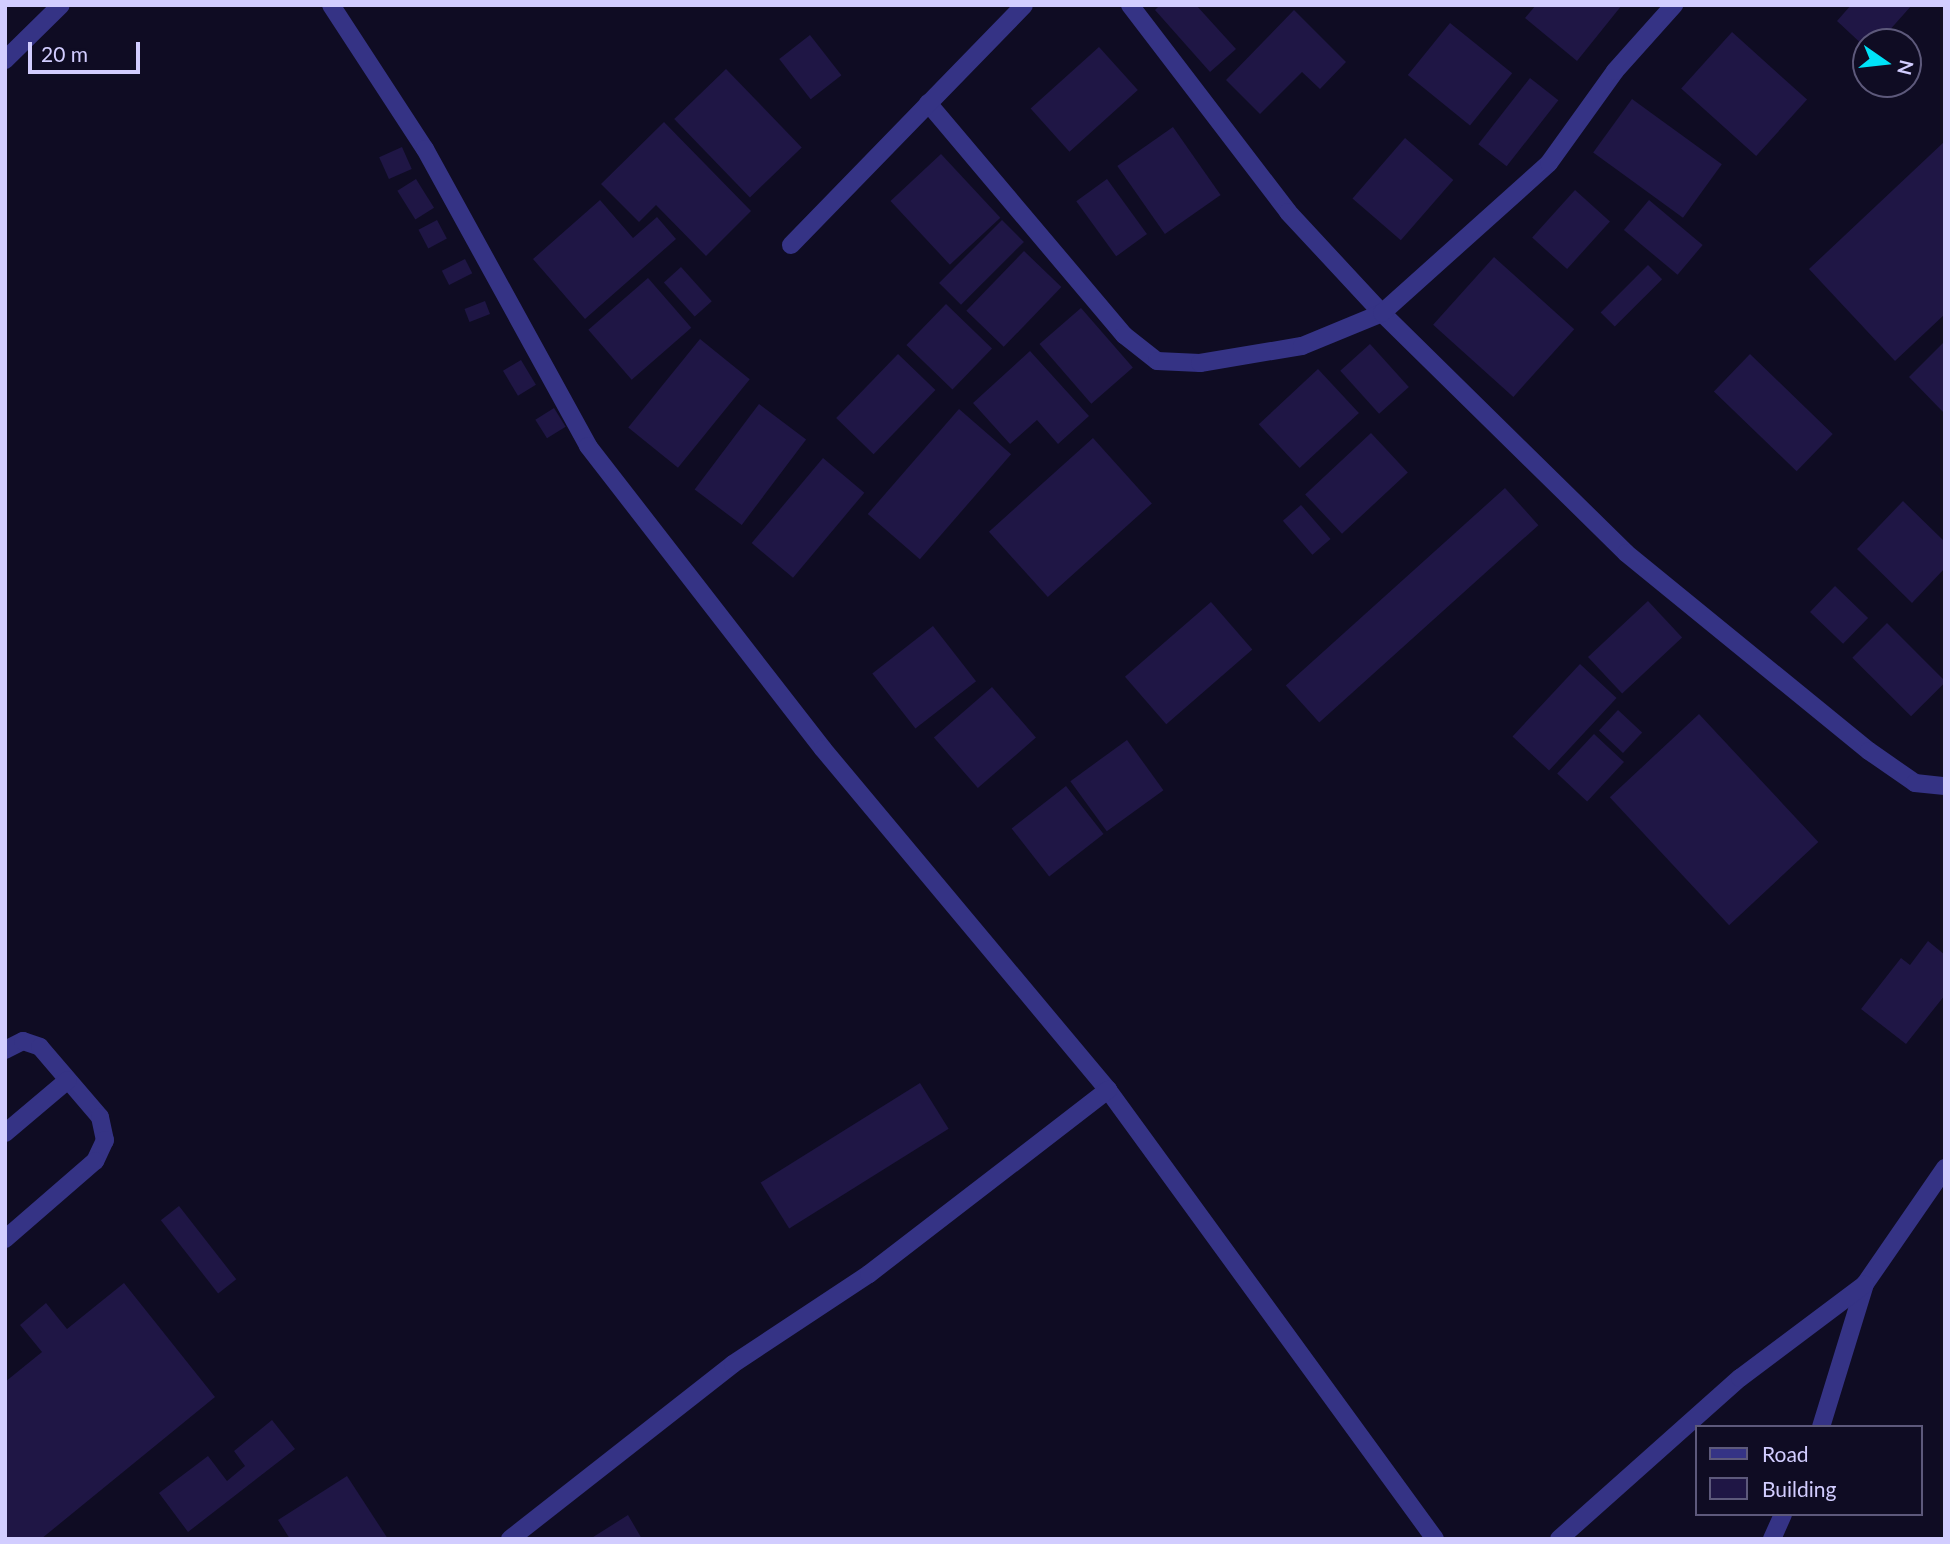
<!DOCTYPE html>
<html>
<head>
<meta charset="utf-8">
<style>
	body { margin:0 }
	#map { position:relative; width:1950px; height:1544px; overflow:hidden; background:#0f0c23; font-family:Lato,sans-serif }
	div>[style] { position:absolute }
	.building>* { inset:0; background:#1f1645; transform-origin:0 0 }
	.minor>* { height:18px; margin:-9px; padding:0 9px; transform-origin:9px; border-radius:9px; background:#353385 }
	span { translate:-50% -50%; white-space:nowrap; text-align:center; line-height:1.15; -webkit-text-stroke:5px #0f0c23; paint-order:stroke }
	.frame { position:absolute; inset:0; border:7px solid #d2cdff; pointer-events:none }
	.legend { position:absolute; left:1695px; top:1425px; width:228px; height:91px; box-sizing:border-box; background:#0f0c23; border:2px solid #5d597b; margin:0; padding:9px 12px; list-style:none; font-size:21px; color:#d2cdff }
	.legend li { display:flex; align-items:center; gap:14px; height:35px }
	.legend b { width:35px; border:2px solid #5d597b }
	.north { position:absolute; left:1852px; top:28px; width:70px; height:70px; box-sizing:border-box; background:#0f0c23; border:2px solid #5d597b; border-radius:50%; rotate:104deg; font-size:19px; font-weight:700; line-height:28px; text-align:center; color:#d2cdff }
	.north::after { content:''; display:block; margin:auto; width:24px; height:32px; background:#00e3f8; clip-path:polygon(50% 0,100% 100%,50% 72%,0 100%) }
	.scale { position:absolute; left:28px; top:42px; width:112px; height:32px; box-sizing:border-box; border:4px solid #d2cdff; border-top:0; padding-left:9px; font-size:21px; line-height:24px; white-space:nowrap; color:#d2cdff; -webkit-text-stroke:5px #0f0c23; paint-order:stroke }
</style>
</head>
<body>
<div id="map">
	<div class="building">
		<div style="clip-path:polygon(1160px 5px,1196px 5px,1236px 49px,1210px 72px,1155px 10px)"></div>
		<div style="clip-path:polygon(1536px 5px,1622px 5px,1577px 61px,1525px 18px)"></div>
		<div style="clip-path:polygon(1851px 5px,1912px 5px,1879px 42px,1866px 42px,1866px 48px,1837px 21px)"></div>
		<div style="clip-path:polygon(1294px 10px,1346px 62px,1320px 89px,1302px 72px,1260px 114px,1226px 80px)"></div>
		<div style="left:1450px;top:23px;width:80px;height:67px;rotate:39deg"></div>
		<div style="left:1732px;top:32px;width:101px;height:76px;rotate:42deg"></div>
		<div style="left:810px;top:35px;width:51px;height:39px;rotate:52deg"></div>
		<div style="left:1099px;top:47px;width:58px;height:92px;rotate:48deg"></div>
		<div style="left:726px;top:69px;width:109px;height:72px;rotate:46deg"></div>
		<div style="left:1530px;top:78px;width:36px;height:84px;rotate:38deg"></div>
		<div style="left:1632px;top:99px;width:111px;height:66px;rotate:36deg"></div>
		<div style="clip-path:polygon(664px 122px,751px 211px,706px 256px,656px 205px,639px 222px,601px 184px)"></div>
		<div style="left:1173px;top:127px;width:83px;height:68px;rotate:55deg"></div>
		<div style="left:1405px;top:138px;width:64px;height:80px;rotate:41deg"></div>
		<div style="clip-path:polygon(1945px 141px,1945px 314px,1895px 361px,1809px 269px)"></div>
		<div style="left:402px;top:147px;width:24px;height:25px;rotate:66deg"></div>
		<div style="left:941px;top:154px;width:87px;height:69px;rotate:47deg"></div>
		<div style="left:416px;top:179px;width:34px;height:22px;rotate:58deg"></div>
		<div style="left:1107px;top:179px;width:68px;height:38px;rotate:54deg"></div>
		<div style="left:1575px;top:190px;width:47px;height:64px;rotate:42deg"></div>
		<div style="clip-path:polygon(600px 200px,633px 238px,657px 217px,676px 239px,585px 319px,533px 259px)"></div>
		<div style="left:1649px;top:200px;width:70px;height:39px;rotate:40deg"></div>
		<div style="left:437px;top:220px;width:21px;height:21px;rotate:62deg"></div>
		<div style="left:1002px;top:220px;width:31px;height:89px;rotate:45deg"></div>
		<div style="left:1024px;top:251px;width:52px;height:83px;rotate:44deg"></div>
		<div style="left:1494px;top:257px;width:108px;height:91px;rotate:42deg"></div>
		<div style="left:465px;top:259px;width:16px;height:26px;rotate:63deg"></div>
		<div style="left:1648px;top:265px;width:20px;height:67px;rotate:45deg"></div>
		<div style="left:681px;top:267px;width:46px;height:23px;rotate:48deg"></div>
		<div style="left:648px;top:278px;width:66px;height:79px;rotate:49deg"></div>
		<div style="left:485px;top:301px;width:14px;height:22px;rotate:69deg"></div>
		<div style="left:946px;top:304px;width:64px;height:57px;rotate:44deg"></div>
		<div style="left:1081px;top:308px;width:79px;height:55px;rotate:49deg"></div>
		<div style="left:700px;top:339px;width:64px;height:114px;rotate:39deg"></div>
		<div style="clip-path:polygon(1945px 341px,1945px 414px,1909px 377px)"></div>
		<div style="left:1370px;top:344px;width:58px;height:40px;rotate:48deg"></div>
		<div style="clip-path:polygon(1030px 351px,1089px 416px,1058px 444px,1037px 420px,1010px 444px,973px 403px)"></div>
		<div style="left:898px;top:354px;width:52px;height:89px;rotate:44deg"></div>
		<div style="left:1750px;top:354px;width:115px;height:52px;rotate:44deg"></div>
		<div style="left:521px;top:360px;width:29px;height:21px;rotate:59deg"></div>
		<div style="left:1318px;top:369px;width:60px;height:81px;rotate:47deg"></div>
		<div style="left:759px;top:404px;width:59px;height:107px;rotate:37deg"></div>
		<div style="left:554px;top:408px;width:22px;height:22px;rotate:58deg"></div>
		<div style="left:959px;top:409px;width:69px;height:139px;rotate:41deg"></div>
		<div style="left:1371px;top:433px;width:54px;height:90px;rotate:47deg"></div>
		<div style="left:1093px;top:438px;width:88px;height:140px;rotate:48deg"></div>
		<div style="left:823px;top:458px;width:54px;height:111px;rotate:40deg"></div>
		<div style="left:1505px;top:488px;width:50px;height:295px;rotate:48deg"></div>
		<div style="clip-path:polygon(1903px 501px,1945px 542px,1945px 568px,1912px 603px,1857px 549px)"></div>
		<div style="left:1301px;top:505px;width:45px;height:24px;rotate:49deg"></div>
		<div style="left:1835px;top:586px;width:46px;height:36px;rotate:44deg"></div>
		<div style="left:1648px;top:601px;width:50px;height:82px;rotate:47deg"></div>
		<div style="left:1211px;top:602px;width:63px;height:114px;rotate:49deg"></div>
		<div style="left:1887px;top:623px;width:83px;height:49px;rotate:45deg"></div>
		<div style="left:933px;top:626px;width:70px;height:77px;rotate:52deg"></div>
		<div style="left:1580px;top:664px;width:50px;height:99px;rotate:43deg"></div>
		<div style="left:992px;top:687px;width:67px;height:77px;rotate:49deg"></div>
		<div style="left:1618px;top:710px;width:33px;height:28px;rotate:43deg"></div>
		<div style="left:1699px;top:714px;width:175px;height:122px;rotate:47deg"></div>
		<div style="left:1594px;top:734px;width:41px;height:54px;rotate:43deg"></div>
		<div style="left:1127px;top:740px;width:62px;height:70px;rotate:54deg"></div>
		<div style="left:1066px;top:786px;width:61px;height:69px;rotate:52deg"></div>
		<div style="clip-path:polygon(1928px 941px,1945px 955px,1945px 995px,1906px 1044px,1861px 1009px,1901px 958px,1910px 965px)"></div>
		<div style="left:920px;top:1083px;width:54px;height:188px;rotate:58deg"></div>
		<div style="left:179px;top:1206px;width:93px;height:23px;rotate:52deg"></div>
		<div style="clip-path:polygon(124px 1283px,215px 1397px,41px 1539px,5px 1539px,5px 1382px,42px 1352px,20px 1325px,46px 1303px,67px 1329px)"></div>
		<div style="clip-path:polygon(272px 1420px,295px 1449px,188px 1532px,159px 1493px,208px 1456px,227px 1481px,245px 1466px,234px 1451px)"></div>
		<div style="clip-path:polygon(347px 1476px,388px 1539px,290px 1539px,278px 1520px)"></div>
		<div style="clip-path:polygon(628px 1515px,642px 1539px,590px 1539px)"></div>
	</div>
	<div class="minor">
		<div style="left:331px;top:5px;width:172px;rotate:56.9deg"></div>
		<div style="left:425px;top:149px;width:339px;rotate:61.2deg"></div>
		<div style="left:588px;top:446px;width:383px;rotate:52.2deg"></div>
		<div style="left:823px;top:749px;width:444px;rotate:50.1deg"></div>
		<div style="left:1108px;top:1090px;width:555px;rotate:53.93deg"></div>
		<div style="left:1130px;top:5px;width:260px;rotate:52.6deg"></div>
		<div style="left:1288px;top:212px;width:138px;rotate:47.1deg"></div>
		<div style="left:1382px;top:313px;width:342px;rotate:44.5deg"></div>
		<div style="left:1626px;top:553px;width:313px;rotate:39.2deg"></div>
		<div style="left:1869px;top:751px;width:56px;rotate:34.8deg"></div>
		<div style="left:1915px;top:783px;width:30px;rotate:6deg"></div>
		<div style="left:5px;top:60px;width:78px;rotate:-44.5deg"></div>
		<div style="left:928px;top:103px;width:304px;rotate:49.8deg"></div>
		<div style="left:1124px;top:335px;width:42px;rotate:38.2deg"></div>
		<div style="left:1157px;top:361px;width:43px;rotate:2.7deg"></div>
		<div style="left:1200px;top:363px;width:103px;rotate:-9.5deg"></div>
		<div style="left:1302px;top:346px;width:87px;rotate:-22.4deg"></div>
		<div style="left:1382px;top:313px;width:224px;rotate:-41.9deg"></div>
		<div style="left:1549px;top:163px;width:113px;rotate:-54.3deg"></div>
		<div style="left:1615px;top:71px;width:89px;rotate:-48.2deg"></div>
		<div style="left:791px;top:245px;width:334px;rotate:-45.8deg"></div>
		<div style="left:5px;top:1050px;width:20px;rotate:-27deg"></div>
		<div style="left:23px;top:1041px;width:18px;rotate:19deg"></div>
		<div style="left:40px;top:1047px;width:92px;rotate:49.4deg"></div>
		<div style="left:100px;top:1117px;width:24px;rotate:78deg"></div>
		<div style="left:105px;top:1140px;width:23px;rotate:115deg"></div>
		<div style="left:95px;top:1161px;width:119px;rotate:139.1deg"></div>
		<div style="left:5px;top:1133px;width:82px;rotate:-40.1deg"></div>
		<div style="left:1821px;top:1427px;width:150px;rotate:-72.9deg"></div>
		<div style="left:1865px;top:1284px;width:141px;rotate:-55.4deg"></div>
		<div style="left:510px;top:1539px;width:283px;rotate:-38.1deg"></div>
		<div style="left:733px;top:1364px;width:163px;rotate:-33.5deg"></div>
		<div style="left:869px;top:1274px;width:302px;rotate:-37.6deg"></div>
		<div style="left:1559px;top:1539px;width:242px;rotate:-41.7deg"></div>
		<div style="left:1740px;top:1378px;width:156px;rotate:-36.9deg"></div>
		<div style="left:1772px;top:1539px;width:27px;rotate:-66deg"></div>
	</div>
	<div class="frame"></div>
	<ul class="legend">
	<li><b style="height:9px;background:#353385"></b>Road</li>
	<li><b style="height:19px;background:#1f1645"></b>Building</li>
	</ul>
	<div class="north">N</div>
	<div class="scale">20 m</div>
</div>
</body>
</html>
